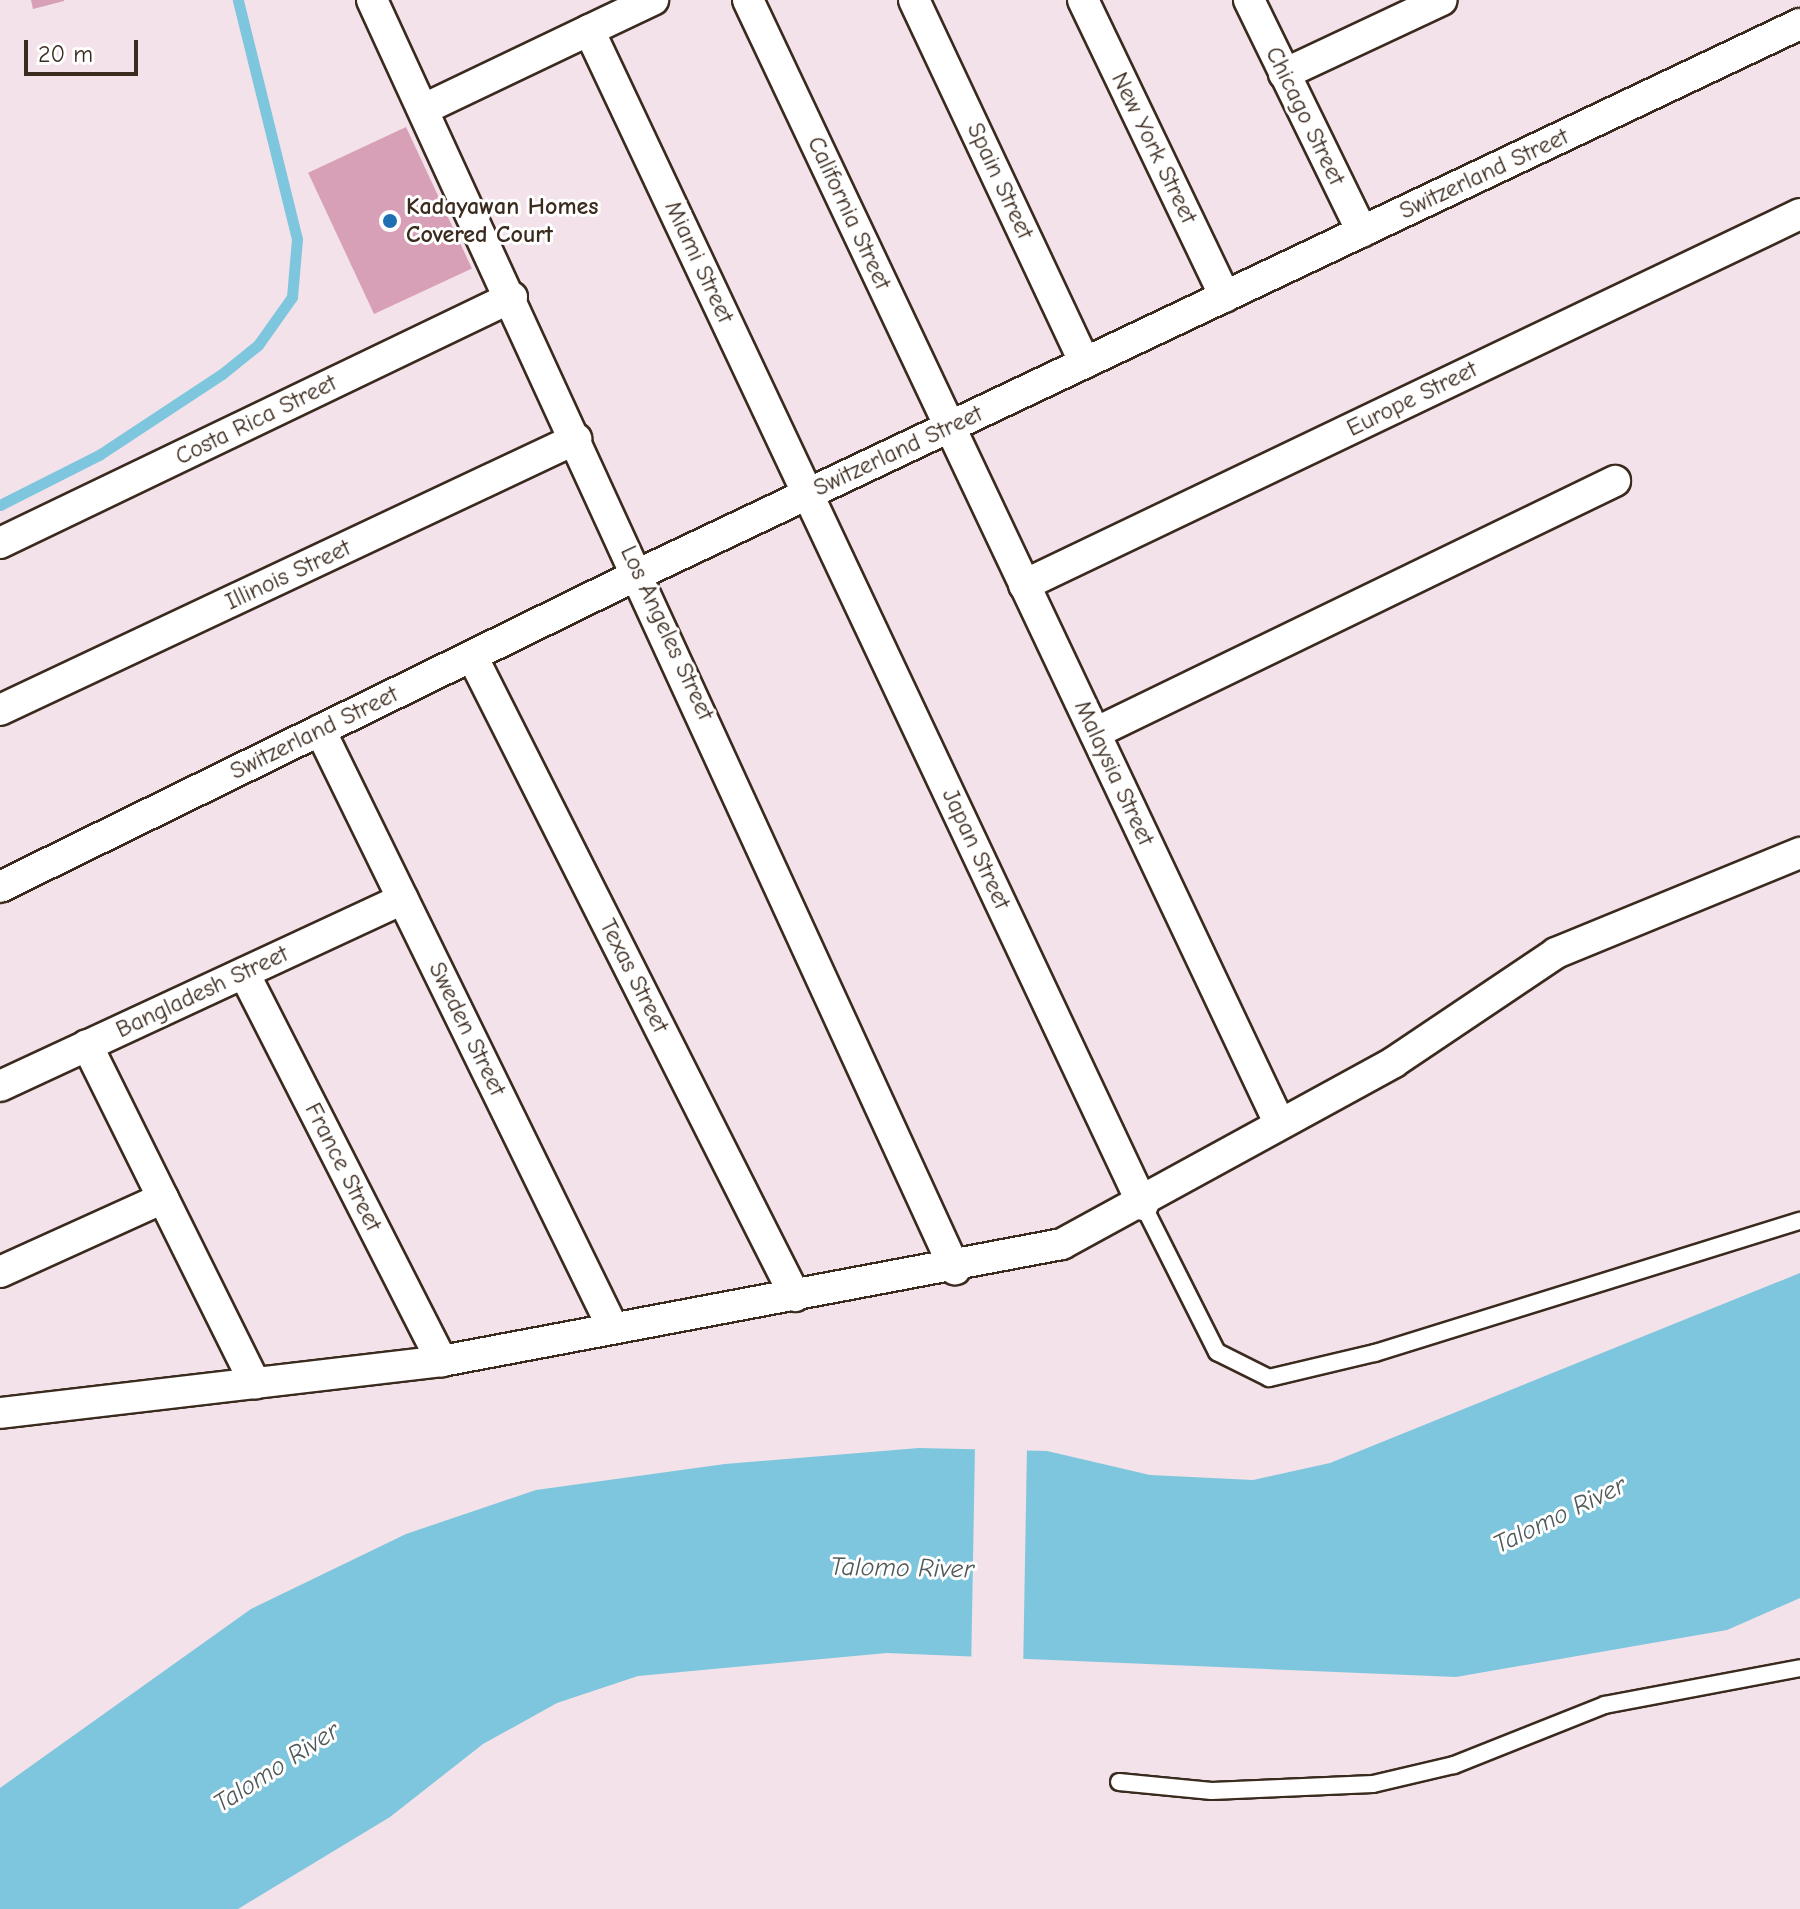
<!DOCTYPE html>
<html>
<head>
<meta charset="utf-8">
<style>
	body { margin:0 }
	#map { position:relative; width:1800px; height:1909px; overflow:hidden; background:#f3e2e9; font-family:"Comic Neue",sans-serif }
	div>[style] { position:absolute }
	.water>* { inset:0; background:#7dc6dd }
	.pier>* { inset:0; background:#f3e2e9; transform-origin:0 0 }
	.stream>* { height:11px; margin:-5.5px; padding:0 5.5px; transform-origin:5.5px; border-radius:5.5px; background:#7dc6dd }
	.building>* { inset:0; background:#d7a0b6; transform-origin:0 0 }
	.roads { filter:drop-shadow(2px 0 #3b2a1e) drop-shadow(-2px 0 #3b2a1e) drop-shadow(0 2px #3b2a1e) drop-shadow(0 -2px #3b2a1e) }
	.lane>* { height:16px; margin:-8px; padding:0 8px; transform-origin:8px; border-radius:8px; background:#fff }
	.street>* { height:30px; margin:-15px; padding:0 15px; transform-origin:15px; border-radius:15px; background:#fff }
	.dots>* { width:22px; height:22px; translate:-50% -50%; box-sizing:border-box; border:4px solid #fff; border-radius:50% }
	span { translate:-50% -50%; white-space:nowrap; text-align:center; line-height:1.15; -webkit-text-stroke:6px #fff; paint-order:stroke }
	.street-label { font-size:24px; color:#3b2a1e }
	.poi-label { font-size:24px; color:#3b2a1e; font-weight:700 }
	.left { translate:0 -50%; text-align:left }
	.water-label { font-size:26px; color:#4f5957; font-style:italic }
	.scale { position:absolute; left:24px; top:40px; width:114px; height:36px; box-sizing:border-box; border:4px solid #3b2a1e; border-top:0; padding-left:10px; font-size:24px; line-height:28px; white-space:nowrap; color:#3b2a1e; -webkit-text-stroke:6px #fff; paint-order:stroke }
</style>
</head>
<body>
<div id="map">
	<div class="water">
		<div style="clip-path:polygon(1800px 1273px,1800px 1598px,1727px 1630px,1456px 1677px,887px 1653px,638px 1676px,557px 1703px,483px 1744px,390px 1817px,238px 1909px,0 1909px,0 1788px,251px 1609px,406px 1534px,536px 1490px,725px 1464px,919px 1448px,1047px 1451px,1150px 1475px,1253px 1480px,1330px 1463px)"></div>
	</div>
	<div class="pier">
		<div style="left:975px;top:1446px;width:52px;height:217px;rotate:1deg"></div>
	</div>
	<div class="stream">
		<div style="left:0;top:505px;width:111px;rotate:-26.8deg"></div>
		<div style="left:99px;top:455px;width:147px;rotate:-33.4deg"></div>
		<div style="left:222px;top:374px;width:46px;rotate:-38.9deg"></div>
		<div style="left:258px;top:345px;width:59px;rotate:-54.7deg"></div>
		<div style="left:292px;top:297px;width:58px;rotate:-85.1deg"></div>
		<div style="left:297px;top:239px;width:246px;rotate:-103.9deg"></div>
	</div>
	<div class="building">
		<div style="clip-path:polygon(31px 0,64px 0,64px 1px,33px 9px)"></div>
		<div style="left:406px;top:127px;width:156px;height:108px;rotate:65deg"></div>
	</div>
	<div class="roads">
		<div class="lane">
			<div style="left:1143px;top:1205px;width:165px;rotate:63.3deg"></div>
			<div style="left:1217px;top:1352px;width:58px;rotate:26.6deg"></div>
			<div style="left:1269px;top:1378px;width:109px;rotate:-13.3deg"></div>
			<div style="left:1375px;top:1353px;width:445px;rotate:-17.3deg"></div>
			<div style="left:1119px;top:1782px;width:93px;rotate:5.5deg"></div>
			<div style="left:1212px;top:1791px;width:161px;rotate:-2.5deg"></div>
			<div style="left:1373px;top:1784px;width:83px;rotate:-13.2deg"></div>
			<div style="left:1454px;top:1765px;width:162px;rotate:-21.7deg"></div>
			<div style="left:1605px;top:1705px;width:198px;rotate:-10.7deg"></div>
		</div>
		<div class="street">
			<div style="left:372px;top:0;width:1397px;rotate:65.33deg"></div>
			<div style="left:748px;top:0;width:1239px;rotate:64.68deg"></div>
			<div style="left:914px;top:0;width:401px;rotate:64.8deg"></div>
			<div style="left:1083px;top:0;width:329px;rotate:64.4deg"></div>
			<div style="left:1249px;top:0;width:258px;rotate:64deg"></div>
			<div style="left:589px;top:30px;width:1299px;rotate:64.76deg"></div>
			<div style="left:1284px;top:74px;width:174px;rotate:-25.1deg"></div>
			<div style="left:424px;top:109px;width:254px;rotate:-25.5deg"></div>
			<div style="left:0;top:543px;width:568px;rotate:-25.66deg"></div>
			<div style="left:1024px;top:585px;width:860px;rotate:-25.55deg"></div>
			<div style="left:472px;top:656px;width:717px;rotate:63.22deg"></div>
			<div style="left:0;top:710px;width:637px;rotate:-25.2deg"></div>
			<div style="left:320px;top:730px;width:666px;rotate:63.9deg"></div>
			<div style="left:1095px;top:733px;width:578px;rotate:-25.86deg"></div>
			<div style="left:0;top:887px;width:714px;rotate:-26.1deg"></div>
			<div style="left:641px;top:573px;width:1282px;rotate:-25.35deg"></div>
			<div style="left:244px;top:973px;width:436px;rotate:63deg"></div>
			<div style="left:87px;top:1045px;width:378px;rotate:63.6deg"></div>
			<div style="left:0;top:1086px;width:444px;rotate:-24.9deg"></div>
			<div style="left:0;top:1272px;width:179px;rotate:-24.4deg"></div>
			<div style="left:0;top:1413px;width:445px;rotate:-6.7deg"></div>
			<div style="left:442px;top:1361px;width:631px;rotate:-10.69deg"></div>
			<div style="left:1062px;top:1244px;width:379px;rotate:-28.7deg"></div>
			<div style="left:1394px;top:1062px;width:195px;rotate:-33.9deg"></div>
			<div style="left:1556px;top:953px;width:264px;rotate:-22.3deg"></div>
		</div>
	</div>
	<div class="dots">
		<div style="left:390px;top:221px;background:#1f6fb2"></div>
	</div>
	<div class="street-label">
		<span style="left:1305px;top:116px;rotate:64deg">Chicago Street</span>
		<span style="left:1154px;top:148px;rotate:64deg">New York Street</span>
		<span style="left:1484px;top:174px;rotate:-25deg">Switzerland Street</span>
		<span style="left:1000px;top:181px;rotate:65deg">Spain Street</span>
		<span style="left:849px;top:213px;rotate:65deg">California Street</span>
		<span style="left:699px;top:262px;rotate:65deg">Miami Street</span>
		<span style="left:1412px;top:399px;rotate:-26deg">Europe Street</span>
		<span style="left:256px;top:420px;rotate:-26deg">Costa Rica Street</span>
		<span style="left:898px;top:451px;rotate:-25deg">Switzerland Street</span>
		<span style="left:288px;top:575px;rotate:-25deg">Illinois Street</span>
		<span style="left:667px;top:633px;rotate:65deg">Los Angeles Street</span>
		<span style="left:314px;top:733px;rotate:-26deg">Switzerland Street</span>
		<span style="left:1114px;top:773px;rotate:65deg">Malaysia Street</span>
		<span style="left:976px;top:849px;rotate:65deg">Japan Street</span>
		<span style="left:634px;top:976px;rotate:63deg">Texas Street</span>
		<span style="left:202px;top:992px;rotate:-25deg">Bangladesh Street</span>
		<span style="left:467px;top:1029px;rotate:64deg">Sweden Street</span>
		<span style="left:343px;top:1167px;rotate:63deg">France Street</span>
	</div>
	<div class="poi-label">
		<span class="left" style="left:406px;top:221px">Kadayawan Homes<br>Covered Court</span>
	</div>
	<div class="water-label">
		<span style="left:1560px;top:1516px;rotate:-26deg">Talomo River</span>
		<span style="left:902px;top:1569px;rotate:1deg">Talomo River</span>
		<span style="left:277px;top:1768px;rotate:-33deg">Talomo River</span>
	</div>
	<div class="scale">20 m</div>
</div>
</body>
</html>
